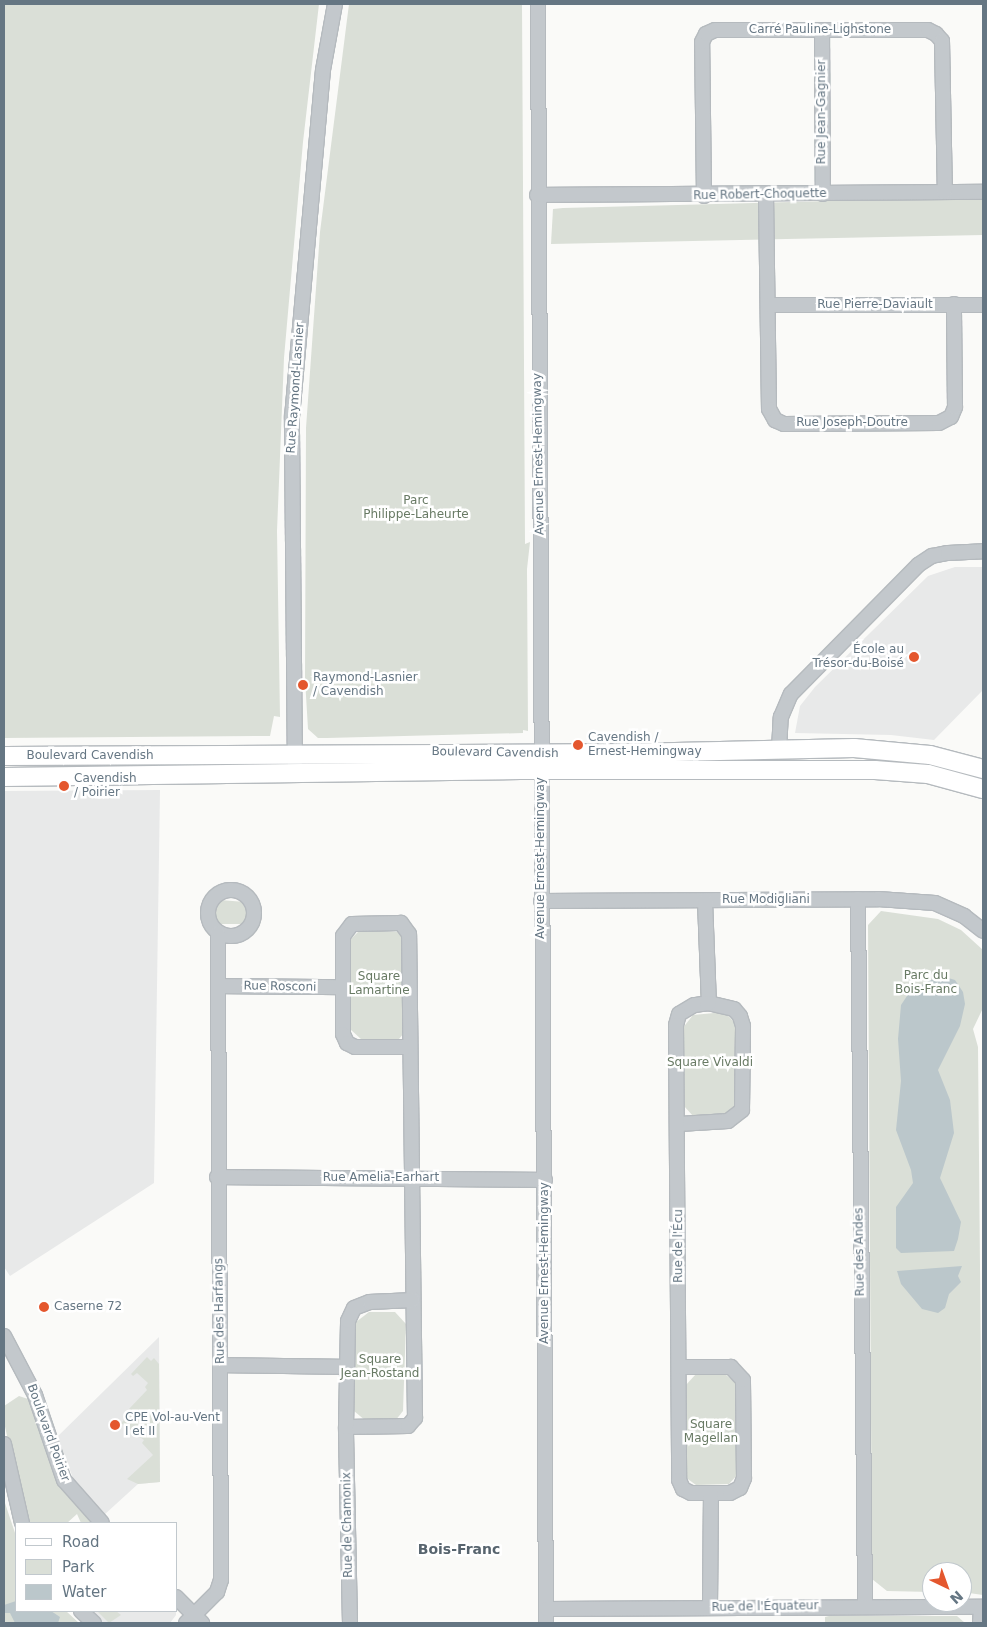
<!DOCTYPE html>
<meta charset="utf-8">
<style>
body{margin:0}
#map{position:relative;width:987px;height:1627px;overflow:hidden;background:#fafaf8;font-family:"DejaVu Sans",sans-serif}
div>[style]{position:absolute}
.built>*{inset:0;background:#e8e9e9}
.green>*{inset:0;background:#dadfd7}
.water>*{inset:0;background:#bbc7cb}
.roads{filter:drop-shadow(1px 0 #b5babe) drop-shadow(-1px 0 #b5babe) drop-shadow(0 1px #b5babe) drop-shadow(0 -1px #b5babe)}
.minor>*{height:14px;margin:-7px;padding:0 7px;transform-origin:7px;border-radius:7px;background:#c3c8cc}
.minor>.ring{margin:-7px;padding:0;box-sizing:content-box;background:none;border:14px solid #c3c8cc;border-radius:50%}
.major>*{height:18px;margin:-9px;padding:0 9px;transform-origin:9px;border-radius:9px;background:#fff}
.dots>*{width:14px;height:14px;translate:-50% -50%;box-sizing:border-box;border:2px solid #fff;border-radius:50%}
span{translate:-50% -50%;white-space:nowrap;text-align:center;line-height:1.15;-webkit-text-stroke:5px #fff;paint-order:stroke}
.street-label{font-size:12px;color:#657683}
.park-label{font-size:12px;color:#687a64}
.poi-label{font-size:12px;color:#657683}
.right{translate:-100% -50%;text-align:right}
.left{translate:0 -50%;text-align:left}
.neighbourhood-label{font-size:14px;color:#57646e;font-weight:700}
.frame{position:absolute;inset:0;border:5px solid #657683;pointer-events:none}
.legend{position:absolute;left:15px;top:1522px;width:162px;height:90px;box-sizing:border-box;background:#fff;border:1px solid #c1c8cd;margin:0;padding:6px 9px;list-style:none;font-size:15px;color:#657683}
.legend li{display:flex;align-items:center;gap:10px;height:25px}
.legend b{width:25px;border:1px solid #c1c8cd}
.north{position:absolute;left:922px;top:1562px;width:50px;height:50px;box-sizing:border-box;background:#fff;border:1px solid #c1c8cd;border-radius:50%;rotate:138deg;font-size:14px;font-weight:700;line-height:20px;text-align:center;color:#657683}
.north::after{content:'';display:block;margin:auto;width:18px;height:22px;background:#e4572e;clip-path:polygon(50% 0,100% 100%,50% 72%,0 100%)}
</style>
<div id="map">
<div class="built">
<i style="clip-path:polygon(955px 567px,983px 567px,983px 690px,934px 740px,891px 735px,795px 733px,800px 706px,815px 687px,928px 576px)"></i>
<i style="clip-path:polygon(160px 790px,154px 1183px,10px 1276px,4px 1267px,4px 791px)"></i>
<i style="clip-path:polygon(159px 1337px,160px 1482px,138px 1484px,104px 1515px,75px 1483px,57px 1437px)"></i>
<i style="clip-path:polygon(176px 1610px,176px 1615px,170px 1623px,100px 1623px,87px 1611px)"></i>
</div>
<div class="green">
<i style="clip-path:polygon(4px 4px,319px 4px,303px 142px,284px 358px,277px 531px,280px 717px,274px 716px,270px 736px,4px 738px)"></i>
<i style="clip-path:polygon(349px 4px,522px 4px,525px 544px,530px 542px,527px 569px,528px 731px,523px 730px,523px 733px,327px 738px,318px 738px,308px 729px,305px 679px,306px 428px,320px 232px)"></i>
<i style="clip-path:polygon(983px 197px,983px 235px,551px 244px,553px 209px,563px 208px)"></i>
<i style="clip-path:polygon(220px 900px,245px 902px,250px 914px,246px 924px,217px 924px,211px 915px,212px 907px)"></i>
<i style="clip-path:polygon(881px 911px,938px 919px,961px 930px,983px 950px,983px 1008px,973px 1029px,978px 1047px,983px 1595px,962px 1592px,962px 1572px,932px 1572px,932px 1592px,887px 1591px,872px 1579px,868px 925px)"></i>
<i style="clip-path:polygon(360px 930px,401px 932px,407px 938px,408px 1028px,399px 1039px,362px 1040px,350px 1029px,350px 940px)"></i>
<i style="clip-path:polygon(725px 1012px,738px 1027px,735px 1106px,724px 1115px,693px 1116px,684px 1106px,682px 1029px,693px 1015px)"></i>
<i style="clip-path:polygon(369px 1312px,395px 1312px,406px 1324px,403px 1411px,395px 1421px,366px 1421px,354px 1411px,356px 1322px)"></i>
<i style="clip-path:polygon(147px 1357px,151px 1361px,154px 1358px,159px 1364px,160px 1482px,138px 1484px,127px 1479px,153px 1455px,142px 1443px,144px 1440px,121px 1423px,132px 1412px,129px 1409px,147px 1390px,145px 1387px,148px 1383px,137px 1373px,133px 1376px,131px 1374px)"></i>
<i style="clip-path:polygon(696px 1374px,725px 1374px,737px 1384px,738px 1474px,729px 1484px,696px 1485px,685px 1477px,685px 1386px)"></i>
<i style="clip-path:polygon(19px 1396px,31px 1400px,62px 1487px,94px 1523px,81px 1523px,77px 1514px,67px 1523px,26px 1523px,4px 1422px,4px 1406px)"></i>
<i style="clip-path:polygon(4px 1500px,16px 1536px,16px 1611px,66px 1611px,79px 1623px,4px 1623px)"></i>
<i style="clip-path:polygon(97px 1611px,116px 1611px,121px 1615px,109px 1623px)"></i>
<i style="clip-path:polygon(829px 1616px,957px 1616px,965px 1623px,825px 1623px,825px 1617px)"></i>
</div>
<div class="water">
<i style="clip-path:polygon(945px 977px,955px 980px,963px 992px,965px 1004px,960px 1026px,938px 1070px,950px 1100px,954px 1133px,940px 1178px,961px 1222px,958px 1239px,954px 1251px,901px 1253px,896px 1248px,896px 1207px,913px 1183px,911px 1170px,896px 1130px,901px 1081px,898px 1039px,901px 1005px,909px 993px,930px 980px)"></i>
<i style="clip-path:polygon(962px 1266px,958px 1276px,961px 1282px,949px 1294px,945px 1308px,938px 1313px,922px 1309px,901px 1284px,897px 1271px)"></i>
<i style="clip-path:polygon(16px 1601px,16px 1611px,51px 1611px,60px 1617px,58px 1623px,15px 1623px,10px 1613px,4px 1613px,4px 1605px)"></i>
</div>
<div class="roads">
<div class="minor">
<i style="left:538px;top:4px;width:1619px;rotate:89.72deg"></i>
<i style="left:822px;top:30px;width:164px;rotate:89.7deg"></i>
<i style="left:537px;top:195px;width:446px;rotate:-0.4deg"></i>
<i style="left:766px;top:195px;width:214px;rotate:89.2deg"></i>
<i style="left:769px;top:409px;width:13px;rotate:61deg"></i>
<i style="left:775px;top:420px;width:10px;rotate:24deg"></i>
<i style="left:784px;top:424px;width:155px;rotate:-0.4deg"></i>
<i style="left:939px;top:423px;width:13px;rotate:-27deg"></i>
<i style="left:951px;top:417px;width:11px;rotate:-68deg"></i>
<i style="left:955px;top:407px;width:103px;rotate:-90.6deg"></i>
<i style="left:704px;top:196px;width:154px;rotate:-90.7deg"></i>
<i style="left:702px;top:42px;width:9px;rotate:-63deg"></i>
<i style="left:706px;top:34px;width:10px;rotate:-24deg"></i>
<i style="left:715px;top:30px;width:213px"></i>
<i style="left:928px;top:30px;width:9px;rotate:27deg"></i>
<i style="left:936px;top:34px;width:9px;rotate:49deg"></i>
<i style="left:942px;top:41px;width:151px;rotate:88.9deg"></i>
<i style="left:768px;top:305px;width:215px"></i>
<i style="left:779px;top:750px;width:33px;rotate:-87deg"></i>
<i style="left:781px;top:717px;width:25px;rotate:-67deg"></i>
<i style="left:791px;top:694px;width:181px;rotate:-45.4deg"></i>
<i style="left:918px;top:565px;width:17px;rotate:-33deg"></i>
<i style="left:932px;top:556px;width:16px;rotate:-11deg"></i>
<i style="left:948px;top:553px;width:35px;rotate:-3deg"></i>
<i style="left:295px;top:774px;width:357px;rotate:-90.5deg"></i>
<i style="left:292px;top:417px;width:348px;rotate:-84.9deg"></i>
<i style="left:323px;top:70px;width:67px;rotate:-79.7deg"></i>
<i class="ring" style="left:208px;top:890px;width:32px;height:32px"></i>
<i style="left:858px;top:899px;width:706px;rotate:89.43deg"></i>
<i style="left:541px;top:901px;width:337px;rotate:-0.3deg"></i>
<i style="left:878px;top:899px;width:57px;rotate:4deg"></i>
<i style="left:935px;top:903px;width:32px;rotate:24deg"></i>
<i style="left:964px;top:916px;width:24px;rotate:38deg"></i>
<i style="left:705px;top:901px;width:102px;rotate:87.8deg"></i>
<i style="left:218px;top:986px;width:124px;rotate:0.5deg"></i>
<i style="left:679px;top:1124px;width:49px;rotate:-3.5deg"></i>
<i style="left:728px;top:1121px;width:18px;rotate:-38deg"></i>
<i style="left:742px;top:1110px;width:84px;rotate:-89.3deg"></i>
<i style="left:743px;top:1026px;width:10px;rotate:-107deg"></i>
<i style="left:740px;top:1016px;width:9px;rotate:-131deg"></i>
<i style="left:734px;top:1009px;width:26px;rotate:-167deg"></i>
<i style="left:709px;top:1003px;width:15px;rotate:172deg"></i>
<i style="left:694px;top:1005px;width:17px;rotate:149deg"></i>
<i style="left:679px;top:1014px;width:11px;rotate:105deg"></i>
<i style="left:676px;top:1025px;width:455px;rotate:89.6deg"></i>
<i style="left:679px;top:1480px;width:10px;rotate:66deg"></i>
<i style="left:683px;top:1489px;width:9px;rotate:27deg"></i>
<i style="left:691px;top:1493px;width:39px"></i>
<i style="left:730px;top:1493px;width:11px;rotate:-27deg"></i>
<i style="left:740px;top:1488px;width:11px;rotate:-68deg"></i>
<i style="left:744px;top:1478px;width:98px;rotate:-90.6deg"></i>
<i style="left:743px;top:1380px;width:18px;rotate:-133deg"></i>
<i style="left:731px;top:1367px;width:51px;rotate:180deg"></i>
<i style="left:217px;top:1177px;width:328px;rotate:0.5deg"></i>
<i style="left:4px;top:1336px;width:67px;rotate:62.3deg"></i>
<i style="left:35px;top:1395px;width:90px;rotate:71.2deg"></i>
<i style="left:64px;top:1480px;width:57px;rotate:48.5deg"></i>
<i style="left:221px;top:1365px;width:125px;rotate:0.9deg"></i>
<i style="left:346px;top:1427px;width:62px;rotate:-0.9deg"></i>
<i style="left:408px;top:1426px;width:11px;rotate:-49deg"></i>
<i style="left:415px;top:1418px;width:484px;rotate:-90.7deg"></i>
<i style="left:409px;top:934px;width:14px;rotate:-126deg"></i>
<i style="left:401px;top:923px;width:49px;rotate:178.8deg"></i>
<i style="left:352px;top:924px;width:15px;rotate:127deg"></i>
<i style="left:343px;top:936px;width:98px;rotate:90deg"></i>
<i style="left:343px;top:1034px;width:10px;rotate:66deg"></i>
<i style="left:347px;top:1043px;width:9px;rotate:27deg"></i>
<i style="left:355px;top:1047px;width:53px"></i>
<i style="left:4px;top:1444px;width:81px;rotate:77.2deg"></i>
<i style="left:176px;top:1597px;width:37px;rotate:45deg"></i>
<i style="left:710px;top:1607px;width:113px;rotate:-89.5deg"></i>
<i style="left:547px;top:1609px;width:436px;rotate:-0.3deg"></i>
<i style="left:81px;top:1611px;width:18px;rotate:43deg"></i>
<i style="left:186px;top:1623px;width:44px;rotate:-45deg"></i>
<i style="left:217px;top:1592px;width:13px;rotate:-72deg"></i>
<i style="left:221px;top:1580px;width:647px;rotate:-90.27deg"></i>
<i style="left:350px;top:1623px;width:196px;rotate:-91.2deg"></i>
<i style="left:346px;top:1427px;width:106px;rotate:-88.9deg"></i>
<i style="left:348px;top:1321px;width:14px;rotate:-65deg"></i>
<i style="left:354px;top:1308px;width:17px;rotate:-21deg"></i>
<i style="left:370px;top:1302px;width:43px;rotate:-2.7deg"></i>
<i style="left:980px;top:1623px;width:16px;rotate:-86deg"></i>
</div>
<div class="major">
<i style="left:4px;top:756px;width:626px;rotate:-0.27deg"></i>
<i style="left:630px;top:753px;width:224px;rotate:-1.3deg"></i>
<i style="left:854px;top:748px;width:76px;rotate:5.3deg"></i>
<i style="left:930px;top:755px;width:55px;rotate:14.8deg"></i>
<i style="left:4px;top:777px;width:517px;rotate:-0.78deg"></i>
<i style="left:521px;top:770px;width:354px"></i>
<i style="left:875px;top:770px;width:53px;rotate:4.3deg"></i>
<i style="left:928px;top:774px;width:57px;rotate:15.3deg"></i>
</div>
</div>
<div class="dots">
<i style="left:914px;top:657px;background:#e4572e"></i>
<i style="left:303px;top:685px;background:#e4572e"></i>
<i style="left:578px;top:745px;background:#e4572e"></i>
<i style="left:64px;top:786px;background:#e4572e"></i>
<i style="left:44px;top:1307px;background:#e4572e"></i>
<i style="left:115px;top:1425px;background:#e4572e"></i>
</div>
<div class="street-label">
<span style="left:820px;top:30px">Carré Pauline-Lighstone</span>
<span style="left:822px;top:112px;rotate:-90deg">Rue Jean-Gagnier</span>
<span style="left:760px;top:195px;rotate:-1deg">Rue Robert-Choquette</span>
<span style="left:875px;top:305px">Rue Pierre-Daviault</span>
<span style="left:296px;top:388px;rotate:-86deg">Rue Raymond-Lasnier</span>
<span style="left:852px;top:423px">Rue Joseph-Doutre</span>
<span style="left:539px;top:454px;rotate:-91deg">Avenue Ernest-Hemingway</span>
<span style="left:495px;top:753px;rotate:1deg">Boulevard Cavendish</span>
<span style="left:90px;top:756px">Boulevard Cavendish</span>
<span style="left:541px;top:858px;rotate:-90deg">Avenue Ernest-Hemingway</span>
<span style="left:766px;top:900px">Rue Modigliani</span>
<span style="left:280px;top:987px;rotate:1deg">Rue Rosconi</span>
<span style="left:381px;top:1178px">Rue Amelia-Earhart</span>
<span style="left:679px;top:1246px;rotate:-90deg">Rue de l'Écu</span>
<span style="left:860px;top:1252px;rotate:-91deg">Rue des Andes</span>
<span style="left:545px;top:1263px;rotate:-90deg">Avenue Ernest-Hemingway</span>
<span style="left:220px;top:1311px;rotate:-91deg">Rue des Harfangs</span>
<span style="left:48px;top:1433px;rotate:70deg">Boulevard Poirier</span>
<span style="left:348px;top:1525px;rotate:-91deg">Rue de Chamonix</span>
<span style="left:765px;top:1607px;rotate:-1deg">Rue de l'Équateur</span>
</div>
<div class="park-label">
<span style="left:416px;top:508px">Parc<br>Philippe-Laheurte</span>
<span style="left:926px;top:983px">Parc du<br>Bois-Franc</span>
<span style="left:379px;top:984px">Square<br>Lamartine</span>
<span style="left:710px;top:1063px">Square Vivaldi</span>
<span style="left:380px;top:1367px">Square<br>Jean-Rostand</span>
<span style="left:711px;top:1432px">Square<br>Magellan</span>
</div>
<div class="poi-label">
<span class="right" style="left:904px;top:657px">École au<br>Trésor-du-Boisé</span>
<span class="left" style="left:313px;top:685px">Raymond-Lasnier<br>/ Cavendish</span>
<span class="left" style="left:588px;top:745px">Cavendish /<br>Ernest-Hemingway</span>
<span class="left" style="left:74px;top:786px">Cavendish<br>/ Poirier</span>
<span class="left" style="left:54px;top:1307px">Caserne 72</span>
<span class="left" style="left:125px;top:1425px">CPE Vol-au-Vent<br>I et II</span>
</div>
<div class="neighbourhood-label">
<span style="left:459px;top:1549px">Bois-Franc</span>
</div>
<div class="frame"></div>
<ul class="legend">
<li><b style="height:6px;background:#fff"></b>Road</li>
<li><b style="height:14px;background:#dadfd7"></b>Park</li>
<li><b style="height:14px;background:#bbc7cb"></b>Water</li>
</ul>
<div class="north">N</div>
</div>
